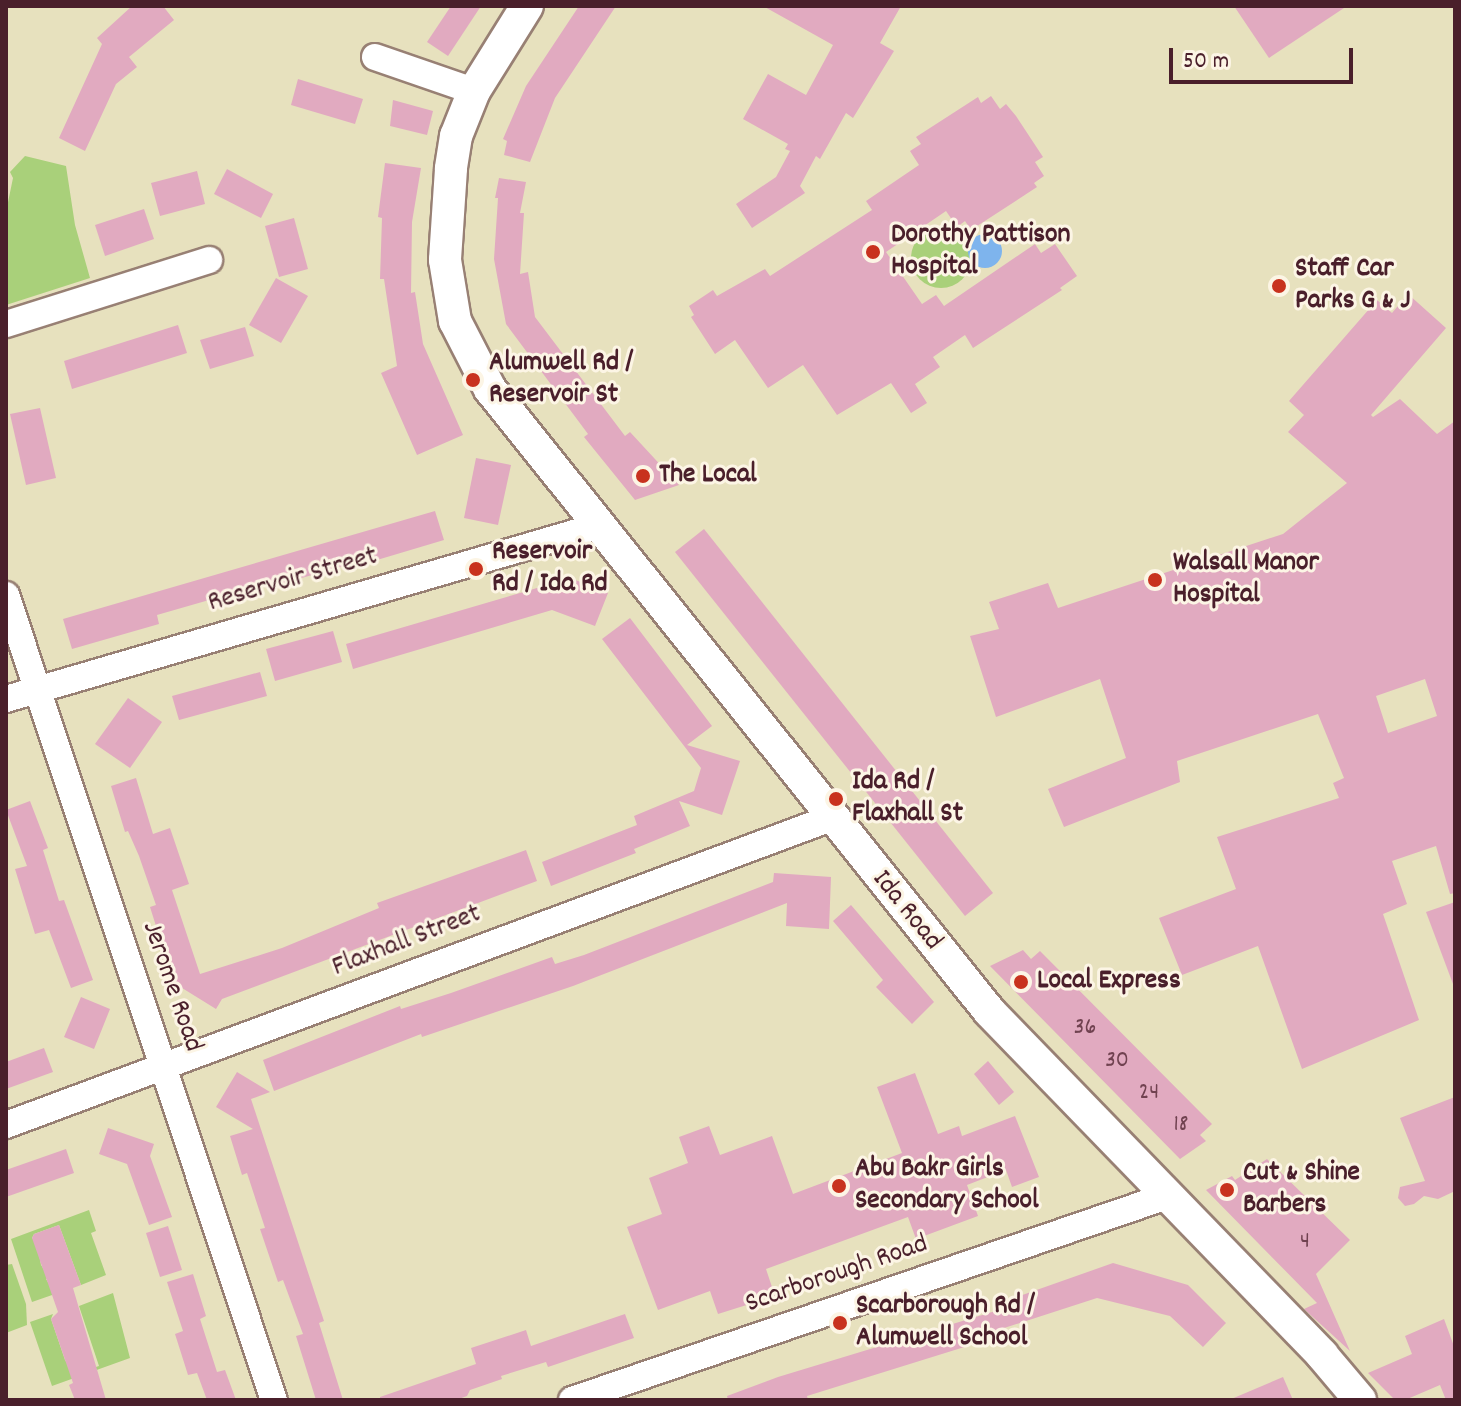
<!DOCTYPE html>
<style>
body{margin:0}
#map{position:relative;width:1461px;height:1406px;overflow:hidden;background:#e7e1be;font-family:Dekko,sans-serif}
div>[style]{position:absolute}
.green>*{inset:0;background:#a9d07a}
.round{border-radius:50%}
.water>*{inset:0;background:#7eb4ed}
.building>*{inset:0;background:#e1aac0}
.roads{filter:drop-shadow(2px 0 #988074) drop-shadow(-2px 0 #988074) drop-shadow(0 2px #988074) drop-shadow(0 -2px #988074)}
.minor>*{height:26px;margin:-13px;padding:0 13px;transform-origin:13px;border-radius:13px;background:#fff}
.tertiary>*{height:32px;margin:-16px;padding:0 16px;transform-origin:16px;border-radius:16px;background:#fff}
.dots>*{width:22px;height:22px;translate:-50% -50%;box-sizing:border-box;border:4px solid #fcf5e5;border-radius:50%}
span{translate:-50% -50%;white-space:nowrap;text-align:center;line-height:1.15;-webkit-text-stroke:6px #fcf5e5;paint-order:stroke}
.number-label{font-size:24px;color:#704250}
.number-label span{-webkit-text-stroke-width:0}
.poi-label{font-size:28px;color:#4a1f2b;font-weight:700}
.left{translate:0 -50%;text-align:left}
.street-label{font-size:28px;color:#4a1f2b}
.frame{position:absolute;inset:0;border:8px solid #4a1f2b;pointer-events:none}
.scale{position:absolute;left:1169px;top:48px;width:184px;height:36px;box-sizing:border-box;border:4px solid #4a1f2b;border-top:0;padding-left:10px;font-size:24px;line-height:28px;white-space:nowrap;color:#4a1f2b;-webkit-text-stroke:6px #fcf5e5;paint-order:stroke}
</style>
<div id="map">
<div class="green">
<i style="clip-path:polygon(25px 156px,66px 166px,75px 225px,90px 278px,6px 305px,6px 212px,13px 178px,10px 172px)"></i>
<i class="round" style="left:911px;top:228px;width:60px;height:60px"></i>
<i style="clip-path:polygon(89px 1210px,96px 1231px,91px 1233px,106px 1275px,81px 1285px,59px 1225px,34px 1234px,32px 1238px,37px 1243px,41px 1265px,49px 1277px,46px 1279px,55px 1294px,32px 1302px,11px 1239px)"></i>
<i style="clip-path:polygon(12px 1264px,26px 1304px,27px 1325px,6px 1333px,6px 1265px)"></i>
<i style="clip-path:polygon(113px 1293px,130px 1358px,52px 1386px,30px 1322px,53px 1314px,51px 1319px,65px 1360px,74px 1374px,99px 1366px,79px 1306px)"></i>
</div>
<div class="water">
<i class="round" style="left:968px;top:234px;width:34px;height:34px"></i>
</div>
<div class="building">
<i style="clip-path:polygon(132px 6px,163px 6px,174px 20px,129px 57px,137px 67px,116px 84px,85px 151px,59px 138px,102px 44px,97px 38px)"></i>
<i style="clip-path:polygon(451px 6px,481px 6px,448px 56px,427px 42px)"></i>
<i style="clip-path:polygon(579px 6px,616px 6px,555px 98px,530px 162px,504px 155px,507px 141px,503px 139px,526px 86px)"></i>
<i style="clip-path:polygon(763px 6px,901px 6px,880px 43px,894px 51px,853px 118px,846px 113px,820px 159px,816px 156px,800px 186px,805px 193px,752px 228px,736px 204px,776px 177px,790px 151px,785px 149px,788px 144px,743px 119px,768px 74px,806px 95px,833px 45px)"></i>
<i style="clip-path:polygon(1234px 6px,1347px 6px,1269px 58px)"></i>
<i style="clip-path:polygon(298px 79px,363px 99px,355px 124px,291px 105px)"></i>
<i style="clip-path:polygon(991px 96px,1000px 109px,1006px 104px,1016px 116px,1043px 157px,1035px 162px,1044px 176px,1034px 183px,1037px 187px,971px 230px,965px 221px,957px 227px,946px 211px,886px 252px,922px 304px,936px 295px,944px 306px,1035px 244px,1041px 253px,1055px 244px,1077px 276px,1060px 288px,1062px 290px,973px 348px,965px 335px,933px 357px,940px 367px,915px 384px,927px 403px,911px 413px,891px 383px,837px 415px,803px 365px,768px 388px,735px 340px,715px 354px,691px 317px,694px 315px,689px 306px,713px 290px,717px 296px,765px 269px,770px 276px,872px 210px,866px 201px,919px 165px,910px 151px,921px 144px,916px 137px,978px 97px,981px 103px)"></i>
<i style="clip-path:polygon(393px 100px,433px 111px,427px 135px,390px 126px)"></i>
<i style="clip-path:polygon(385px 163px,421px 168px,412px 222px,411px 293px,415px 292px,423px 344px,463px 435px,417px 455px,381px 373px,397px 366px,384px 279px,380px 279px,382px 218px,378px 217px)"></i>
<i style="clip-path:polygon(227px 169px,273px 194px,261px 218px,214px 194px)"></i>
<i style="clip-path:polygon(197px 171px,205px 204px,160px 216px,151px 183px)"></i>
<i style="clip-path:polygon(499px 178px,526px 182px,520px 213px,524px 213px,520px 274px,528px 272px,535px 317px,625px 436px,630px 432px,679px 485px,635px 500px,584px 437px,588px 434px,506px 324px,494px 259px,498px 198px,495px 198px)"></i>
<i style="clip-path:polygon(144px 209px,154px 239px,105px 256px,95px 225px)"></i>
<i style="clip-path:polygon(294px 218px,308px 269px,279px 277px,265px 226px)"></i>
<i style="clip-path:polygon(276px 278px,308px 296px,281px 343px,249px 325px)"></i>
<i style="clip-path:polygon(evenodd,1408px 294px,1446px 328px,1371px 415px,1373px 417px,1400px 399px,1437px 434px,1455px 421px,1455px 893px,1450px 894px,1436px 846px,1392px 861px,1407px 904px,1383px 914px,1419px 1020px,1302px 1069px,1258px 946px,1182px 975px,1159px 918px,1236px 889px,1217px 837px,1339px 798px,1333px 783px,1344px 778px,1318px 714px,1177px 761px,1180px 782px,1064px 827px,1048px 789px,1126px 758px,1100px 679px,996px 717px,970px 636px,999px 629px,989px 602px,1048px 583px,1058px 608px,1283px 534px,1347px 483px,1288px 432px,1304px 415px,1289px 401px,1377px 300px,1392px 313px,1408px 294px,1425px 679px,1437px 716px,1388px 733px,1376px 696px,1425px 679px)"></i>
<i style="clip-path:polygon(178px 325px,187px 353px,72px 389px,64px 361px)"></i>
<i style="clip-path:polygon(245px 327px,254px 356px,210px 369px,200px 340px)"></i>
<i style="clip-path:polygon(40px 408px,56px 478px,26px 485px,10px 414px)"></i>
<i style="clip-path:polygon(476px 458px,511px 465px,498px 525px,464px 518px)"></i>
<i style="clip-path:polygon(435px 511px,444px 540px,377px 560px,376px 557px,266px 588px,265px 584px,157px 615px,159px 624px,72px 649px,63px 619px)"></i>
<i style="clip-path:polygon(704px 529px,993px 893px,965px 916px,675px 552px)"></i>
<i style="clip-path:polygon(558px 573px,608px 593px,595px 626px,552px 610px,353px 669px,346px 644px,554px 583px)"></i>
<i style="clip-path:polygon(630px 618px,712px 726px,687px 745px,740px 761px,722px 815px,679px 801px,690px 826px,634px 849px,636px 853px,551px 886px,542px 862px,637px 825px,634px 816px,694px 791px,701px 768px,602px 639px)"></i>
<i style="clip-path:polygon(333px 631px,342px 662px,275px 681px,266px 649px)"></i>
<i style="clip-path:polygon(260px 672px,267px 696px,179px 720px,172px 696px)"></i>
<i style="clip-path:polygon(128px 698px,162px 722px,130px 768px,95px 744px)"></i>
<i style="clip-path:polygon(136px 778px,153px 834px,170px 828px,189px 884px,172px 890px,200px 974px,282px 948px,379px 908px,377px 903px,526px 850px,537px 881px,222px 999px,216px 1009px,174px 983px,150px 907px,156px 905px,139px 856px,128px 831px,125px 832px,111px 786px)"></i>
<i style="clip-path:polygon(30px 801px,48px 848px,43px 850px,59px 901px,64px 900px,93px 980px,71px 988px,49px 930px,35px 934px,15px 869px,27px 866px,6px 810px)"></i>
<i style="clip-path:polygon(774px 873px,831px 877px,829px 929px,786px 926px,787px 903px,573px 986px,422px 1037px,421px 1034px,274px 1091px,263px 1060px,400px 1006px,401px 1009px,451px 993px,552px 957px,555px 964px,584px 955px,773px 882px)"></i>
<i style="clip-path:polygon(1455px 902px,1455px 984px,1453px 984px,1426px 912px)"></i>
<i style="clip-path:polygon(851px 905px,934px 1002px,912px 1024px,876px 987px,883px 980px,833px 921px)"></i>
<i style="clip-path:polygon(1023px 950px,1031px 959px,1040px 951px,1212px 1124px,1200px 1135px,1206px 1141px,1180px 1159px,990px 966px)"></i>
<i style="clip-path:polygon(81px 997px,110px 1009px,94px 1049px,64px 1037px)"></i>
<i style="clip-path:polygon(44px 1048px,53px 1072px,6px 1089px,6px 1062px)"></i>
<i style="clip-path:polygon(988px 1061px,1014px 1092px,999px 1105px,974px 1074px)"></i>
<i style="clip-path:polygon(237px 1072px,270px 1092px,251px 1099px,324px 1321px,319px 1323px,343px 1400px,316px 1400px,296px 1336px,303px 1334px,283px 1280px,278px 1282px,260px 1229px,265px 1228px,247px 1173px,242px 1175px,230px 1136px,253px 1129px,216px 1107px)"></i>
<i style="clip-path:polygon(915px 1073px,938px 1134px,959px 1126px,962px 1136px,1015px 1116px,1039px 1177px,1012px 1187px,1006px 1170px,967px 1185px,978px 1216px,916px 1239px,908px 1217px,766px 1269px,775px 1296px,718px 1314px,710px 1291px,658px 1310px,627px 1227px,662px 1214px,649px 1178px,688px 1163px,679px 1137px,709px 1126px,720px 1155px,772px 1136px,793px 1194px,902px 1153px,877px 1087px)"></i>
<i style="clip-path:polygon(1455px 1097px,1455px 1191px,1438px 1199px,1424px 1196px,1414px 1204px,1405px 1206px,1398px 1198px,1400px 1187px,1425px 1181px,1400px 1118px)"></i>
<i style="clip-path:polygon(108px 1128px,154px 1144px,150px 1156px,172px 1217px,149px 1225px,127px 1164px,99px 1154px)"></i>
<i style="clip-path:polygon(66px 1149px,74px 1173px,6px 1197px,6px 1170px)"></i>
<i style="clip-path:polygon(1267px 1159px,1350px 1240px,1316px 1274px,1350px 1351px,1304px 1309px,1317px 1303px,1206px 1190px,1232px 1176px,1235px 1180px)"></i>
<i style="clip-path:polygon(59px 1225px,81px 1285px,73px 1288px,106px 1400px,75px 1400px,69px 1385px,73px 1383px,51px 1319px,58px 1312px,32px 1238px,34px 1234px)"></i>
<i style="clip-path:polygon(168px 1226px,182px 1270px,160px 1277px,146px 1233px)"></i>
<i style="clip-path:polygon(1113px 1263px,1188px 1285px,1226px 1323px,1203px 1347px,1170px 1316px,1097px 1298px,1001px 1329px,1003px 1335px,807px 1396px,808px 1400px,728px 1400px,727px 1396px,778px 1377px,1002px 1309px,1000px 1303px)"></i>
<i style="clip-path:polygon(193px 1274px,206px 1316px,200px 1319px,217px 1372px,225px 1370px,236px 1400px,207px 1400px,197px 1373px,188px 1375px,175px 1334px,183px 1331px,167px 1282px)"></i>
<i style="clip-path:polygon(625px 1314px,634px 1338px,548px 1367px,546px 1362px,501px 1376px,502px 1379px,470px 1390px,467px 1396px,456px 1400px,380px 1400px,380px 1397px,476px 1364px,471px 1348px,526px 1330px,531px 1346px)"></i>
<i style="clip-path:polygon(1444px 1319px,1455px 1349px,1455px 1400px,1446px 1400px,1440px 1385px,1405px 1400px,1395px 1400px,1368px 1373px,1412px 1354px,1405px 1336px)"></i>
<i style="clip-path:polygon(1283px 1377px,1293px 1400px,1229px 1400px)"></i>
</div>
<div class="roads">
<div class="minor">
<i style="left:375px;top:57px;width:105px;rotate:19deg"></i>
<i style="left:6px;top:324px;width:213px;rotate:-17.5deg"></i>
<i style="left:6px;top:595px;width:848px;rotate:71.59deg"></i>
<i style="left:6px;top:699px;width:617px;rotate:-16.29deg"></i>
<i style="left:6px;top:1125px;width:880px;rotate:-20.41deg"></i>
<i style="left:572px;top:1400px;width:629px;rotate:-18.92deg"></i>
</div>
<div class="tertiary">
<i style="left:527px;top:6px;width:100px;rotate:121.9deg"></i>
<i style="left:474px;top:91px;width:48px;rotate:111.8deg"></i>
<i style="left:456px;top:136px;width:33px;rotate:99deg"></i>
<i style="left:451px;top:169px;width:91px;rotate:93.8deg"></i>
<i style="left:445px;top:260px;width:62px;rotate:80.7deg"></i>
<i style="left:455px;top:321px;width:76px;rotate:62.8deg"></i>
<i style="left:490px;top:389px;width:797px;rotate:51.26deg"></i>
<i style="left:989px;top:1011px;width:479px;rotate:45.9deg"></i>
<i style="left:1322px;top:1355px;width:59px;rotate:49.8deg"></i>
</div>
</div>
<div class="dots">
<i style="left:873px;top:252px;background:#c8321e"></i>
<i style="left:1279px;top:286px;background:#c8321e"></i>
<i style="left:473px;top:380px;background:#c8321e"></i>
<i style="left:643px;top:476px;background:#c8321e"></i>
<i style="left:476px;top:569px;background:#c8321e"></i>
<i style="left:1155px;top:580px;background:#c8321e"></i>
<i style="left:836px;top:799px;background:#c8321e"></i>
<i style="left:1021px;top:982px;background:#c8321e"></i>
<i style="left:839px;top:1186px;background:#c8321e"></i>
<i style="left:1227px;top:1190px;background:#c8321e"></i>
<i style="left:840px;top:1323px;background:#c8321e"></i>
</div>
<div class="number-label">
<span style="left:1085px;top:1029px">36</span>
<span style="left:1117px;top:1062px">30</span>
<span style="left:1149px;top:1094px">24</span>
<span style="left:1181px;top:1126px">18</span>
<span style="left:1305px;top:1243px">4</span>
</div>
<div class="poi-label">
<span class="left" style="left:891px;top:252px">Dorothy Pattison<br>Hospital</span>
<span class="left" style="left:1295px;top:286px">Staff Car<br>Parks G &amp; J</span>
<span class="left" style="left:489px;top:380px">Alumwell Rd /<br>Reservoir St</span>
<span class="left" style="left:659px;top:476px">The Local</span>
<span class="left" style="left:492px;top:569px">Reservoir<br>Rd / Ida Rd</span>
<span class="left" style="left:1173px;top:580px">Walsall Manor<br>Hospital</span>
<span class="left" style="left:852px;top:799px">Ida Rd /<br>Flaxhall St</span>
<span class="left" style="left:1037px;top:982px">Local Express</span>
<span class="left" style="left:855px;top:1186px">Abu Bakr Girls<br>Secondary School</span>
<span class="left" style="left:1243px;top:1190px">Cut &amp; Shine<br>Barbers</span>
<span class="left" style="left:856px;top:1323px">Scarborough Rd /<br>Alumwell School</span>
</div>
<div class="street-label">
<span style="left:293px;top:581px;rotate:-16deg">Reservoir Street</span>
<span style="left:906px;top:911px;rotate:51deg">Ida Road</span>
<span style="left:407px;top:942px;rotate:-21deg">Flaxhall Street</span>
<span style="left:171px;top:987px;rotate:71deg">Jerome Road</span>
<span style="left:837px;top:1275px;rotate:-19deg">Scarborough Road</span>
</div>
<div class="frame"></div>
<div class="scale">50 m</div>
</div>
